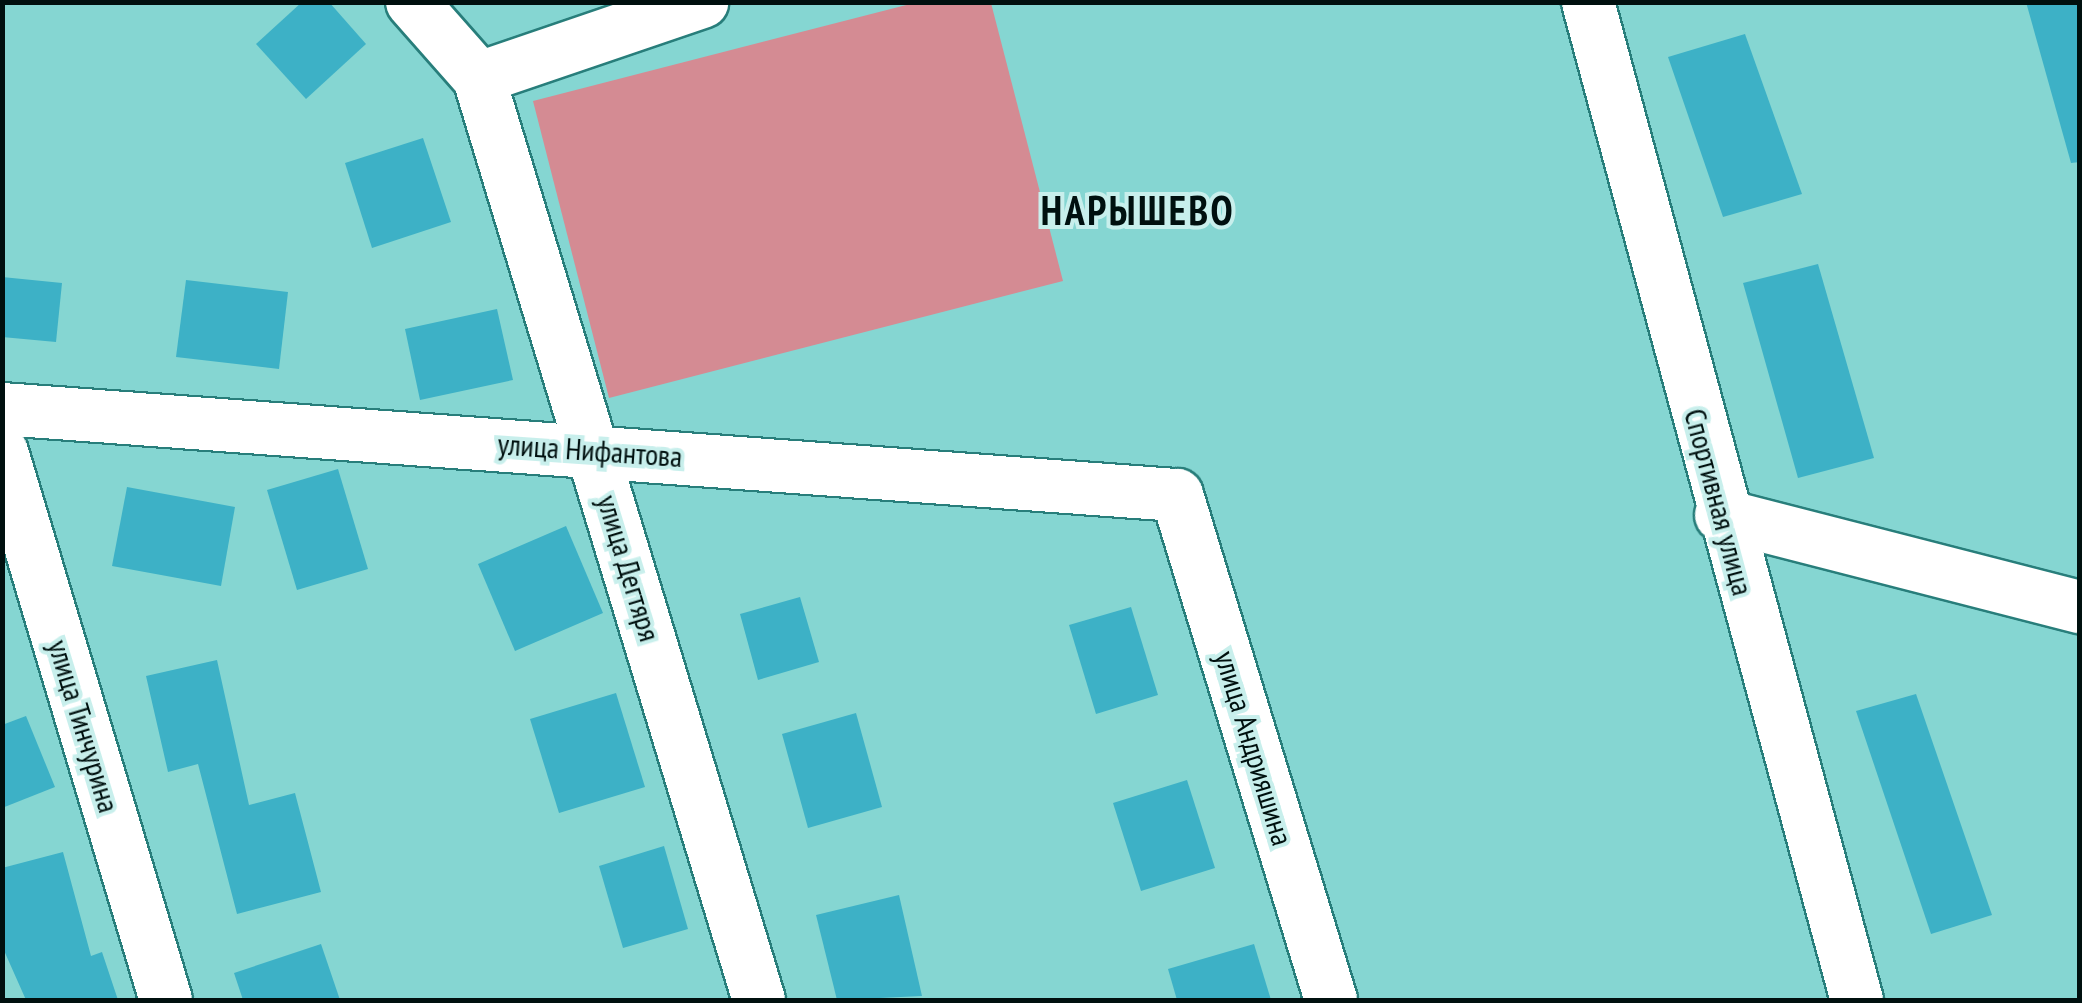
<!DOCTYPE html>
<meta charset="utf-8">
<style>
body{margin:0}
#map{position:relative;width:2082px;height:1003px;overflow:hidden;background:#85d6d2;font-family:"PT Sans Narrow",sans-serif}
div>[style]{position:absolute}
.green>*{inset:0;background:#d48b93}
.building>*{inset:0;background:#3db1c6}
.roads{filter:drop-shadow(2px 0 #287e7b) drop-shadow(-2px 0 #287e7b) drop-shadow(0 2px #287e7b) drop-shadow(0 -2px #287e7b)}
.minor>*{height:52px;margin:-26px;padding:0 26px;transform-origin:26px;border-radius:26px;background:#fff}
span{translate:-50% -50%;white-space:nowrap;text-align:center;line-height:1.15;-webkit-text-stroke:8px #c8efec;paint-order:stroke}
.street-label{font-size:30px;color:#00100f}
.district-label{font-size:40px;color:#00100f;font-weight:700;letter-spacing:2.5px}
.frame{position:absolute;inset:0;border:5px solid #00100f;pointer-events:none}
</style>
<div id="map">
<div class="green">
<i style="clip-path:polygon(918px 2px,991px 3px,1063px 281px,609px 398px,533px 101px)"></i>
</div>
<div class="building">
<i style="clip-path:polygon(302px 2px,329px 2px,366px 44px,306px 99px,256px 44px)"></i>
<i style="clip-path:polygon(2026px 2px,2080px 2px,2080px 162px,2071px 163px)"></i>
<i style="clip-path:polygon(1745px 34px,1802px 194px,1723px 217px,1668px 57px)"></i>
<i style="clip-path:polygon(423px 138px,451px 222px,372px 248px,345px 163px)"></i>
<i style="clip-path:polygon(1818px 264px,1874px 458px,1798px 478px,1743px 283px)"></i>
<i style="clip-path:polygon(2px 277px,62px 283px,56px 342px,2px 337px)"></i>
<i style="clip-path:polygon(186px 280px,288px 292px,279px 369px,176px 357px)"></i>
<i style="clip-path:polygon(497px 309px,513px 380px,420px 400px,405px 329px)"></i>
<i style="clip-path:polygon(338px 469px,368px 569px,297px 590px,267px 490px)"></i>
<i style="clip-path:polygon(127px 487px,235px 507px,221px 586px,112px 566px)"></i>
<i style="clip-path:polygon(566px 526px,603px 613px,515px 651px,478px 564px)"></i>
<i style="clip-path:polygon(800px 597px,819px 662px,758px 680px,740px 614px)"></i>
<i style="clip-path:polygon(1131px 607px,1158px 695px,1096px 714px,1069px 625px)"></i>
<i style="clip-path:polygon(217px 660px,249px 805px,295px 793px,321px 892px,237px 914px,198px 764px,168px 772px,146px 676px)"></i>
<i style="clip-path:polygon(616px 693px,645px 787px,559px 813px,530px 719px)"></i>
<i style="clip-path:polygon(1916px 694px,1992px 915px,1931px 934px,1856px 711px)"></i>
<i style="clip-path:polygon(856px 713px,882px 807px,808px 828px,782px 734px)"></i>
<i style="clip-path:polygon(26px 716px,55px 787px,2px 808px,2px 725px)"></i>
<i style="clip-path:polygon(1187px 780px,1215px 868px,1141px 891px,1113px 803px)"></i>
<i style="clip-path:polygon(664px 846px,688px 929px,623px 948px,599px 866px)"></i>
<i style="clip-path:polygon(63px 852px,91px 956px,102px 952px,118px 1000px,26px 1000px,2px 946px,2px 868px)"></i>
<i style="clip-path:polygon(899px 895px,922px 996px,837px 1000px,816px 915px)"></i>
<i style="clip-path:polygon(321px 944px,340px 1000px,243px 1000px,234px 973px)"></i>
<i style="clip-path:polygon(1254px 944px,1271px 1000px,1177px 1000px,1168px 969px)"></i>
</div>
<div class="roads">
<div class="minor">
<i style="left:412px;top:2px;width:101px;rotate:48.6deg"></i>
<i style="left:479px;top:78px;width:236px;rotate:-18.8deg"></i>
<i style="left:1588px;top:2px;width:1034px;rotate:74.92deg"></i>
<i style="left:479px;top:78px;width:964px;rotate:73.11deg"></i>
<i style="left:2px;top:409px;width:1178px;rotate:4.19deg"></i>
<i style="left:1177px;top:495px;width:528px;rotate:73.04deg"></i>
<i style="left:2px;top:452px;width:572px;rotate:73.34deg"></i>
<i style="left:1721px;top:515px;width:371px;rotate:14.4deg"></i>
</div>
</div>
<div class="street-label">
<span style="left:590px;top:450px;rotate:4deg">улица Нифантова</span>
<span style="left:1719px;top:502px;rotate:75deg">Спортивная улица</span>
<span style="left:629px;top:568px;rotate:73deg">улица Дегтяря</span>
<span style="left:84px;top:726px;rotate:73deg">улица Тинчурина</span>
<span style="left:1254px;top:748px;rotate:73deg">улица Андрияшина</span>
</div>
<div class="district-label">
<span style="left:1138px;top:210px">НАРЫШЕВО</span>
</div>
<div class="frame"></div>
</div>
